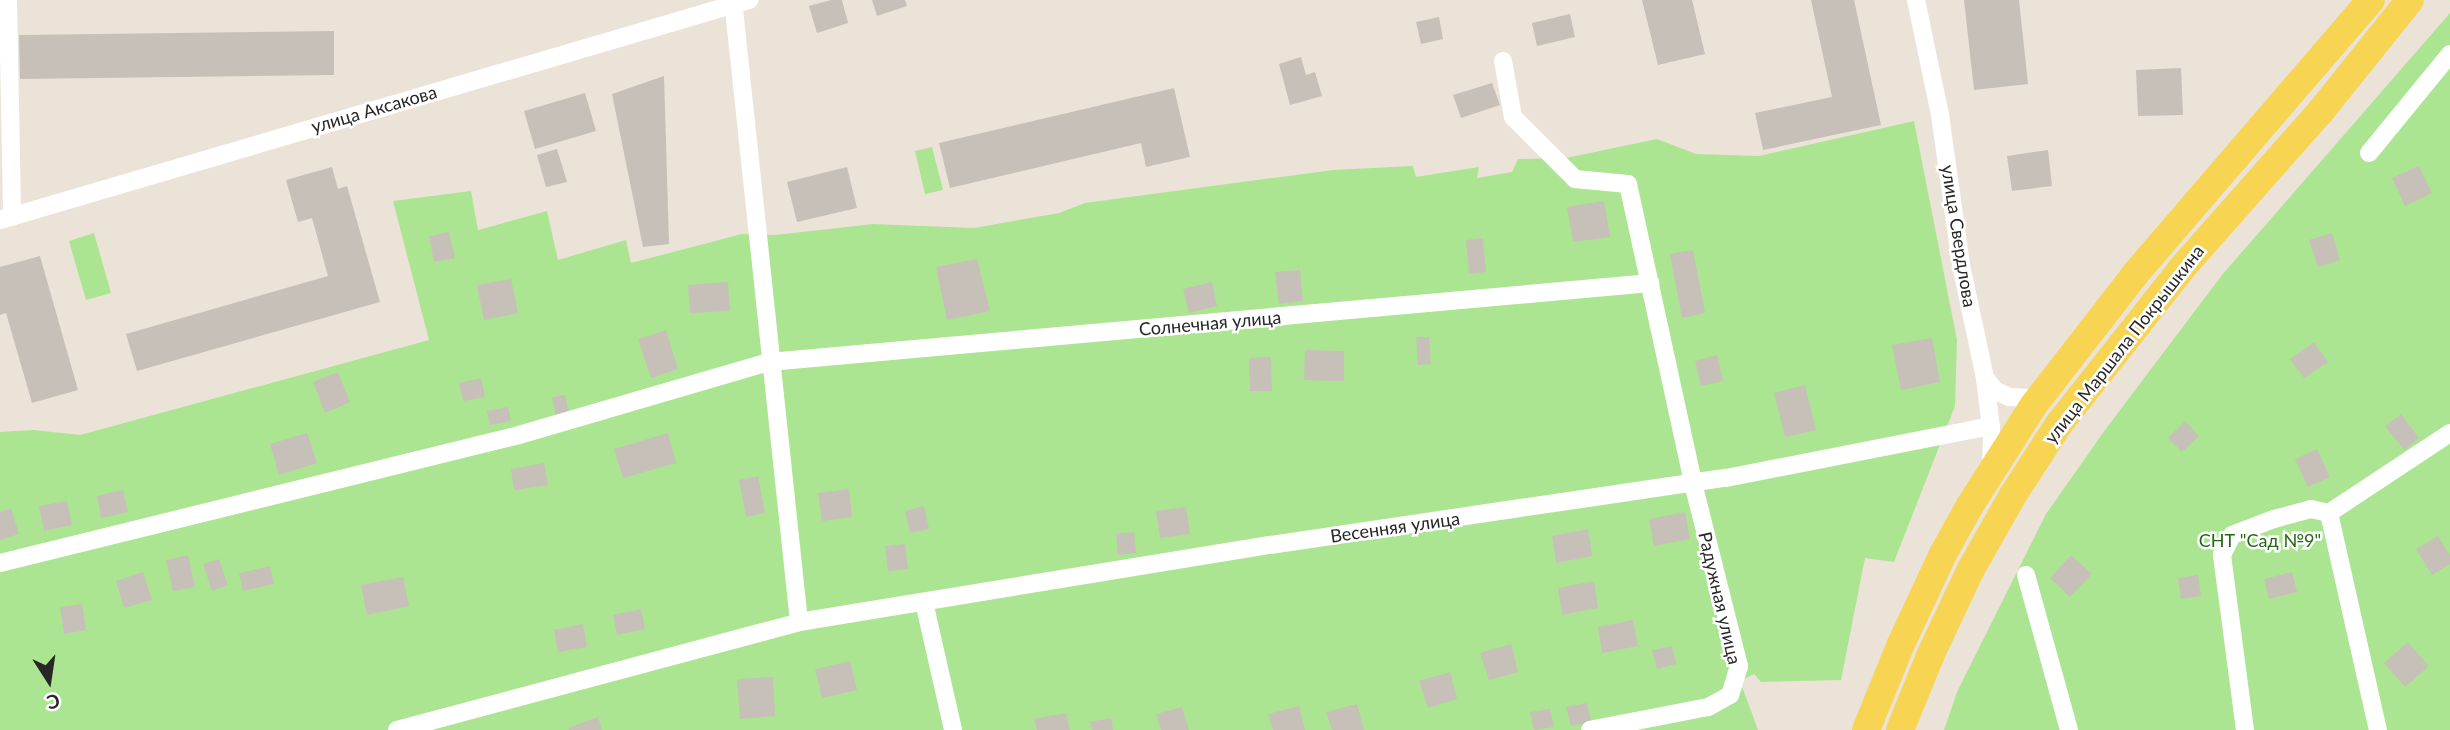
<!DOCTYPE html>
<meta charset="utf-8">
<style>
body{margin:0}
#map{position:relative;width:2450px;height:730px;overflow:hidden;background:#ebe3d8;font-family:Lato,sans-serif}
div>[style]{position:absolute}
.green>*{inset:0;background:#ace591}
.building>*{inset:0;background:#c6c0b8}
.minor>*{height:18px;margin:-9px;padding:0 9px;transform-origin:9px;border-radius:9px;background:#fff}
.primary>*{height:28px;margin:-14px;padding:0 14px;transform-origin:14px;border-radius:14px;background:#f7d451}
span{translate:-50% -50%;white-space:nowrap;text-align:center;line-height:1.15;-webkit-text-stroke:5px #fff;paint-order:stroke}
.street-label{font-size:18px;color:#272727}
.park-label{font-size:18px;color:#246715}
.north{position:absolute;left:14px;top:646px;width:70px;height:70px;-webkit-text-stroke:5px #fff;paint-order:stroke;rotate:168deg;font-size:19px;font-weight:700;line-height:28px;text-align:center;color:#272727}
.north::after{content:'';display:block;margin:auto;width:24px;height:32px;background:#272727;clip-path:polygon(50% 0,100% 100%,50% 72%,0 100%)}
</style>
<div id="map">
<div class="green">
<i style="clip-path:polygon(2450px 13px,2450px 730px,1944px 730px,1957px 692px,2046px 514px,2105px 430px,2222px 275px)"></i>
<i style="clip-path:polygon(1914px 121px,1957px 340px,1955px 406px,1894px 562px,1865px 558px,1841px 680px,1761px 682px,1754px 674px,1740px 681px,1758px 730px,0 730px,0 432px,34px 430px,80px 435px,429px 340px,393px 201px,471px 191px,478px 230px,547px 211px,558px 260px,626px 240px,631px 263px,742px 234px,775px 235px,873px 224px,974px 228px,1059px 213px,1085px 203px,1333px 170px,1413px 166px,1416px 177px,1479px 167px,1477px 178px,1512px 172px,1518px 159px,1566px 158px,1657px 139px,1696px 154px,1759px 156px)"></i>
<i style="clip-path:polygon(932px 147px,943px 190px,925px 194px,915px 151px)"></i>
<i style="clip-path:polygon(94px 233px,111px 293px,86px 300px,69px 241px)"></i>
</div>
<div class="building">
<i style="clip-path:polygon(831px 0,842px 0,848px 23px,817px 33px,809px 6px)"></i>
<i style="clip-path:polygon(872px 0,905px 0,907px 6px,877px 16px)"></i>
<i style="clip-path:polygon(1642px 0,1692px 0,1705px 54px,1658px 65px)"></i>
<i style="clip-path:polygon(1811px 0,1854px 0,1881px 125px,1763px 150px,1755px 113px,1832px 97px)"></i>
<i style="clip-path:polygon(1964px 0,2019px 0,2028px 84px,1974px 90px)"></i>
<i style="clip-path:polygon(1570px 14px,1575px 37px,1537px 46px,1532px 23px)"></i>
<i style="clip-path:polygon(1439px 17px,1443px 39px,1421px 44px,1416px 22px)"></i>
<i style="clip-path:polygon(334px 31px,334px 75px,20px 79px,19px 35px)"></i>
<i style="clip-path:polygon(1301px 57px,1306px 75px,1315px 72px,1322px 96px,1290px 105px,1279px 64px)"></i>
<i style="clip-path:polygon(2181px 68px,2183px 115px,2138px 116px,2136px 70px)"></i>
<i style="clip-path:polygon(664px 76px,669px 244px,643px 247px,612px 94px)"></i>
<i style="clip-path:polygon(1492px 83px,1500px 105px,1461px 118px,1453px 95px)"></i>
<i style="clip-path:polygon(1174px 88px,1190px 157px,1146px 167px,1141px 143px,950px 188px,939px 143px)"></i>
<i style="clip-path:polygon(585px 93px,596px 131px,535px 149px,524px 111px)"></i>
<i style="clip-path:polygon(557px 149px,567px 182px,546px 187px,537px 155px)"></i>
<i style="clip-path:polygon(2048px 150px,2052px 186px,2012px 191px,2007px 156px)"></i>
<i style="clip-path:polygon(2419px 166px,2432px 193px,2405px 206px,2392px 178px)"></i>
<i style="clip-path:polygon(332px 167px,338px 189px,347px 186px,380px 302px,137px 371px,126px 334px,328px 276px,312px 218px,298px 222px,286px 180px)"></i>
<i style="clip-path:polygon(847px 167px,857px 208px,797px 222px,787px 182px)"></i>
<i style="clip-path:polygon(1604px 201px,1610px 237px,1573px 242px,1567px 207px)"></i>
<i style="clip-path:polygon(449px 232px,455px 258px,434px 262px,429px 236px)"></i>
<i style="clip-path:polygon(2332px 233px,2340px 260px,2318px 267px,2309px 240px)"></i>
<i style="clip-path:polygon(1483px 238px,1486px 272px,1469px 274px,1466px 240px)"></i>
<i style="clip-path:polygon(1693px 250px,1705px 313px,1682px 318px,1670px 254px)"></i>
<i style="clip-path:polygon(40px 256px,78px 390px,32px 403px,6px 313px,0 315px,0 267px)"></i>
<i style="clip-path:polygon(977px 259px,990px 311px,947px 320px,936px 267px)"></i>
<i style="clip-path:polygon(1300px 270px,1303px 301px,1279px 304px,1275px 272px)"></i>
<i style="clip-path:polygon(511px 279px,518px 313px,484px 320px,477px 285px)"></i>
<i style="clip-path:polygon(728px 282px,730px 311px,690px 313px,688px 285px)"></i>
<i style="clip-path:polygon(1212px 282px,1217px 306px,1189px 313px,1183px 289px)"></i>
<i style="clip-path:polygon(666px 330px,678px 369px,651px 378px,638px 339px)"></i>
<i style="clip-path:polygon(1416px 337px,1429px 337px,1431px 364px,1418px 365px)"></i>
<i style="clip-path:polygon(1932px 338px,1940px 382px,1901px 390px,1892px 345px)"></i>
<i style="clip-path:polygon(2314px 342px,2328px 362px,2304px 378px,2290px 359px)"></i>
<i style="clip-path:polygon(1305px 350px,1344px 351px,1344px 381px,1304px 380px)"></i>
<i style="clip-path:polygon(1717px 355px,1723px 381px,1701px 386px,1695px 361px)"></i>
<i style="clip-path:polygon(1271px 357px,1272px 391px,1250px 391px,1249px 358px)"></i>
<i style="clip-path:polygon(338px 372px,350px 402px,325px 413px,313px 382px)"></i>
<i style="clip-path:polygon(481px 378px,485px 397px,463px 401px,459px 383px)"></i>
<i style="clip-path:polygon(1805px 385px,1816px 430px,1785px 437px,1774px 393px)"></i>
<i style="clip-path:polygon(565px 395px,569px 413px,556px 416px,552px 397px)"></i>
<i style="clip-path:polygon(508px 407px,511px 421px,490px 425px,487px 411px)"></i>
<i style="clip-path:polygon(2401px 414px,2419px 438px,2404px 450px,2385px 426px)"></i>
<i style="clip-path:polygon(2185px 421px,2199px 436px,2182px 452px,2168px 438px)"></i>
<i style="clip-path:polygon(307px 433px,317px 463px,279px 475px,270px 444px)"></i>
<i style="clip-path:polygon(668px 433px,676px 463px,623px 478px,614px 449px)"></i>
<i style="clip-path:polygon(2317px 449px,2330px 477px,2308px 487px,2295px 459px)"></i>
<i style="clip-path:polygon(544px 463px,548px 485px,514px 490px,511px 469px)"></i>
<i style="clip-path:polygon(758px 476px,765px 513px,746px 517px,739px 480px)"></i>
<i style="clip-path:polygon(849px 489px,852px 517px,822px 521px,818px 493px)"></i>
<i style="clip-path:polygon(123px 490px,128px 512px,101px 518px,97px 496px)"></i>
<i style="clip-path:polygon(67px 501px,72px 525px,44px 531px,39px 506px)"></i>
<i style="clip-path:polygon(924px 506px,929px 529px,910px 533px,905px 511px)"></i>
<i style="clip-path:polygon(1186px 507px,1190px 534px,1160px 538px,1156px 511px)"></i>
<i style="clip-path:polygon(11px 508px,19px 534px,0 540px,0 512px)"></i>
<i style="clip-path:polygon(1685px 512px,1690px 539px,1654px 546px,1649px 519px)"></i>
<i style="clip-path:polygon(1588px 529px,1592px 556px,1556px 563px,1552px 536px)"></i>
<i style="clip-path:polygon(1134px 532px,1136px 553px,1118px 555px,1116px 534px)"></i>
<i style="clip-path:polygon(2438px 536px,2450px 555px,2450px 564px,2432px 575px,2416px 549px)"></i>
<i style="clip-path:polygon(905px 544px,908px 569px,888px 571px,885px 546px)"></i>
<i style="clip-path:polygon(188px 555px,195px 587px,173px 591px,166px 560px)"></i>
<i style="clip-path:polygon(2071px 555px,2092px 574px,2070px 597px,2050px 578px)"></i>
<i style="clip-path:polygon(219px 559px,228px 585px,212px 591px,203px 564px)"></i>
<i style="clip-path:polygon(270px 566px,274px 584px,243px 591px,239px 573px)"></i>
<i style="clip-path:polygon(143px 572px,152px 600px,124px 608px,116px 581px)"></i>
<i style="clip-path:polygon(2292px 572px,2297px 592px,2269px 599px,2264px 579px)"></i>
<i style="clip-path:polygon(2198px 575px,2201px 596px,2181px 599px,2178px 578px)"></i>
<i style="clip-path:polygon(403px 577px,409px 606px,367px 615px,361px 585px)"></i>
<i style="clip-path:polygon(1594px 581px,1598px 608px,1562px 615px,1558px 588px)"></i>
<i style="clip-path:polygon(82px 604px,86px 630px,64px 634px,60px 607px)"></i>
<i style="clip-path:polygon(641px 609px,645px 629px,617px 635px,613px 615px)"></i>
<i style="clip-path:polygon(1633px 620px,1638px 646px,1602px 653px,1598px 627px)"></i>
<i style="clip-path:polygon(583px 624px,587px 647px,558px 652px,554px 630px)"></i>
<i style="clip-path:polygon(2408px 642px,2429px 666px,2405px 687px,2384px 663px)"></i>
<i style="clip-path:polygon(1511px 644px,1518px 672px,1489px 680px,1480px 653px)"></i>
<i style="clip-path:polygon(1672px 646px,1676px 664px,1657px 669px,1652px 650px)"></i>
<i style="clip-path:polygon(850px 661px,857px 690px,822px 698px,815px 669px)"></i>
<i style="clip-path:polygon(1450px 672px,1457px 699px,1428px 708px,1419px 681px)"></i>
<i style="clip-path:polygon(773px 677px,775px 716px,740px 719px,737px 679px)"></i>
<i style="clip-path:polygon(1587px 703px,1591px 722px,1571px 726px,1566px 707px)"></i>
<i style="clip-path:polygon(1357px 704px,1364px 730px,1332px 730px,1326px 712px)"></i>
<i style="clip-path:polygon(1299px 706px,1305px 730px,1273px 730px,1268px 714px)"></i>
<i style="clip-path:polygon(1182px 707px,1189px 730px,1161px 730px,1156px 714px)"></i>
<i style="clip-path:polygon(1550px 709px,1554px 727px,1534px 730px,1530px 712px)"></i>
<i style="clip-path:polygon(1066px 713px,1070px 730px,1037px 730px,1034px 719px)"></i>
<i style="clip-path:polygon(598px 717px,602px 730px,569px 730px,568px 728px)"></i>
<i style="clip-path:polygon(1111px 718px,1113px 730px,1092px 730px,1090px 722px)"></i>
</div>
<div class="minor">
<i style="left:8px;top:0;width:217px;rotate:88.9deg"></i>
<i style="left:733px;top:0;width:625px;rotate:83.94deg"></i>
<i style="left:1916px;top:0;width:117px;rotate:78.2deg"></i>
<i style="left:1940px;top:115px;width:151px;rotate:82deg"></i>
<i style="left:1961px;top:265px;width:116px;rotate:78deg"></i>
<i style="left:1985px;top:378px;width:60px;rotate:83.3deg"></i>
<i style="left:1992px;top:438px;width:27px;rotate:92deg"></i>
<i style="left:1503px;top:61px;width:57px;rotate:79.9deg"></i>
<i style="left:1513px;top:117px;width:88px;rotate:45deg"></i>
<i style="left:1575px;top:179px;width:53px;rotate:5.4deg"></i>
<i style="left:1628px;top:184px;width:306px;rotate:77.7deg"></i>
<i style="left:1693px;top:483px;width:189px;rotate:75.9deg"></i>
<i style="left:1739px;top:666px;width:30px;rotate:107deg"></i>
<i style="left:1730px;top:695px;width:25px;rotate:151deg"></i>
<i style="left:1708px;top:707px;width:120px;rotate:169deg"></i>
<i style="left:2369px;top:153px;width:128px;rotate:-50.7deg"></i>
<i style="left:0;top:220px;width:781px;rotate:-16.37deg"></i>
<i style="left:1985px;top:378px;width:17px;rotate:50deg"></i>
<i style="left:1996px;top:391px;width:14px;rotate:25deg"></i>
<i style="left:2009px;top:397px;width:19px;rotate:3deg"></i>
<i style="left:2028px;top:398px;width:16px;rotate:-15deg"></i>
<i style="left:2329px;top:513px;width:145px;rotate:-33.5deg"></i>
<i style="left:0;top:563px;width:535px;rotate:-13.85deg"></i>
<i style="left:519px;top:435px;width:260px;rotate:-16.3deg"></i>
<i style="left:769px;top:362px;width:885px;rotate:-5.12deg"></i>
<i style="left:2026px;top:575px;width:161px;rotate:74.5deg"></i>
<i style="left:924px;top:602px;width:131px;rotate:77.2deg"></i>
<i style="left:397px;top:730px;width:416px;rotate:-15deg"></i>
<i style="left:799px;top:622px;width:477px;rotate:-9.3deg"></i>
<i style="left:1270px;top:545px;width:461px;rotate:-8.4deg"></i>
<i style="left:1726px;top:478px;width:270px;rotate:-11.1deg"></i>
<i style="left:2245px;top:730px;width:177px;rotate:-97.5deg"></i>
<i style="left:2222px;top:555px;width:22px;rotate:-63deg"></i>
<i style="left:2232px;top:535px;width:45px;rotate:-20.9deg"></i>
<i style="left:2274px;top:519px;width:38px;rotate:-15deg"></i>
<i style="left:2311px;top:509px;width:18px;rotate:13deg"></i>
<i style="left:2329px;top:513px;width:222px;rotate:77.3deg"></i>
</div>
<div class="primary">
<i style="left:1866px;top:730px;width:93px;rotate:-67.9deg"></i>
<i style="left:1901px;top:644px;width:99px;rotate:-65deg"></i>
<i style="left:1943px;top:554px;width:54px;rotate:-61deg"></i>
<i style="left:1969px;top:507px;width:120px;rotate:-57.6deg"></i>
<i style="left:2033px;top:406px;width:168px;rotate:-52.2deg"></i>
<i style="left:2136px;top:273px;width:360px;rotate:-49.3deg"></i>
<i style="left:1900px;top:730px;width:80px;rotate:-67.9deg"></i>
<i style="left:1930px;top:656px;width:96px;rotate:-64.8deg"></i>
<i style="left:1971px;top:569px;width:85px;rotate:-60.4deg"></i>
<i style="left:2013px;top:495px;width:85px;rotate:-57.1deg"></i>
<i style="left:2059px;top:424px;width:199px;rotate:-51.7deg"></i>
<i style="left:2182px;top:268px;width:210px;rotate:-48.5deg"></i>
<i style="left:2321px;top:111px;width:142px;rotate:-51.3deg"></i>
</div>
<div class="street-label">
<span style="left:374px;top:109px;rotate:-16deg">улица Аксакова</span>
<span style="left:1959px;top:236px;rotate:81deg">улица Свердлова</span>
<span style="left:1210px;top:323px;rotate:-5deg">Солнечная улица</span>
<span style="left:2124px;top:344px;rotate:-52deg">улица Маршала Покрышкина</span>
<span style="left:1395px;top:527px;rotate:-8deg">Весенняя улица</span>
<span style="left:1720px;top:598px;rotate:77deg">Радужная улица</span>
</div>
<div class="park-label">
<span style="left:2260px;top:540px">СНТ "Сад №9"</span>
</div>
<div class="north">С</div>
</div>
